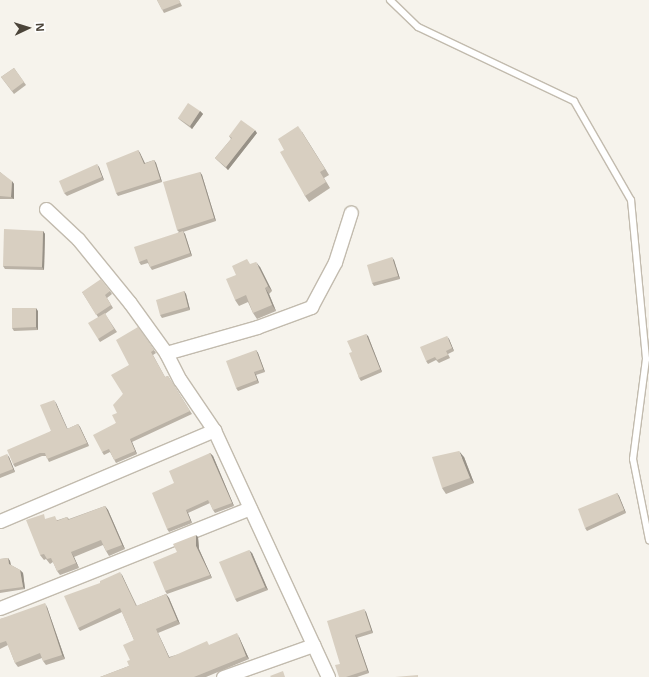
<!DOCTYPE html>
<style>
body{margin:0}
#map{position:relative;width:649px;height:677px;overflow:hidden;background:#f6f3ec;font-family:"Noto Sans",sans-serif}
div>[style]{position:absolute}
.roads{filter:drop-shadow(1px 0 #c2bbae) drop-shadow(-1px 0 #c2bbae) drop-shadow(0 1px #c2bbae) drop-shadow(0 -1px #c2bbae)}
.lane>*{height:6px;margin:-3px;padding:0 3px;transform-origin:3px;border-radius:3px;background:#fff}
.street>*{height:13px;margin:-6.5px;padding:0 6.5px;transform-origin:6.5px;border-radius:6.5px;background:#fff}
.wall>*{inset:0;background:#bab2a6}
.shaded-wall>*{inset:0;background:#979187}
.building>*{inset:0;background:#d8cfc1}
span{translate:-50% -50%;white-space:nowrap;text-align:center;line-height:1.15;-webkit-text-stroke:4px #fff;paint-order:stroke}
.north{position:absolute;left:8px;top:8px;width:40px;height:40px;-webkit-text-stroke:3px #fff;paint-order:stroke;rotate:86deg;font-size:11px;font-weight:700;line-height:16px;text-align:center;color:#4b4439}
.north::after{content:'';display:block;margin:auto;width:14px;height:18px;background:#4b4439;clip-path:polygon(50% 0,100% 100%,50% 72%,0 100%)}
</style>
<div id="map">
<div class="roads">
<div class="lane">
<i style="left:390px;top:0;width:39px;rotate:44deg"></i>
<i style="left:418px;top:27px;width:173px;rotate:25.4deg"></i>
<i style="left:574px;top:101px;width:114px;rotate:60.1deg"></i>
<i style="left:631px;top:200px;width:160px;rotate:84.6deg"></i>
<i style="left:646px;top:359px;width:101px;rotate:97.4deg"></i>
<i style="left:633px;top:459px;width:83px;rotate:78.8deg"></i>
</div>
<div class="street">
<i style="left:46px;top:209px;width:44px;rotate:43.2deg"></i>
<i style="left:78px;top:239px;width:82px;rotate:50.9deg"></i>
<i style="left:130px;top:303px;width:62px;rotate:54.2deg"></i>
<i style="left:166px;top:353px;width:30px;rotate:63deg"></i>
<i style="left:180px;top:380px;width:60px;rotate:55.8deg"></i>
<i style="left:214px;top:430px;width:272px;rotate:65.2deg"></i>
<i style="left:166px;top:353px;width:95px;rotate:-15.9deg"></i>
<i style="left:257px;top:327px;width:58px;rotate:-20.3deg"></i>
<i style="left:311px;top:307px;width:51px;rotate:-61.9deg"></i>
<i style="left:335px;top:262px;width:52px;rotate:-72.3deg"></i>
<i style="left:0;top:521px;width:233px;rotate:-23deg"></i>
<i style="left:0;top:608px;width:269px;rotate:-21.8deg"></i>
<i style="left:223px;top:677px;width:96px;rotate:-19.6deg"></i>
</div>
</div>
<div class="wall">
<i style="clip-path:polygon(157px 0,179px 0,182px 6px,164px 13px)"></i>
<i style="clip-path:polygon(14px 68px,26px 85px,14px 94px,1px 77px)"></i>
<i style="clip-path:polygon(200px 111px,203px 114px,192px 129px,180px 120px,178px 118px)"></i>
<i style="clip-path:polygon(302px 132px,329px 175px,324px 178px,330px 188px,309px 202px,305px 196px,284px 150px)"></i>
<i style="clip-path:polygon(257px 133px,228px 170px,217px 160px,215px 158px,231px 139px,229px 136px)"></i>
<i style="clip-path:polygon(138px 150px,140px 153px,145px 163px,154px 160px,156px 163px,162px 182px,118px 196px,116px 193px)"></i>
<i style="clip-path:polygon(99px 167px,104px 180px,67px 196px,64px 193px)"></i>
<i style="clip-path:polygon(0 172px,14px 184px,14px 199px,0 199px)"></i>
<i style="clip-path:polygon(200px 172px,202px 175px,216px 221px,183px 232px,185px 234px,192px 256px,152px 270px,150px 267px,148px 263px,141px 265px,139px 262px,179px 232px,177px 230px)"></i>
<i style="clip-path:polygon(43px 231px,45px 234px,44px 270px,5px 269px,3px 266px)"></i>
<i style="clip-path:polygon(394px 260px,400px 279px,374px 286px,372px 283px)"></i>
<i style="clip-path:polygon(251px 264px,260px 267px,272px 291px,269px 294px,276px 311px,257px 319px,253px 313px,248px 302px,239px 306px,235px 300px,236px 275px)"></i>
<i style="clip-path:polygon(110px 291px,112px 294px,107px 298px,113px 308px,105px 314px,117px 332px,100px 342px,98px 339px,98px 317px,82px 292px)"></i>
<i style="clip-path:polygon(184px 291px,186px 294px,190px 310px,162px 318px,160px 315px)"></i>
<i style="clip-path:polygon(38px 311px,38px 330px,14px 331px,12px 328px)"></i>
<i style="clip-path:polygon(138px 327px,156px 353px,153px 355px,165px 377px,168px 376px,192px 414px,132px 442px,137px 454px,116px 463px,110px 452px,104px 455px,102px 452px,116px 423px,117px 413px,123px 394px,129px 365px)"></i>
<i style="clip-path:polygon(368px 336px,382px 372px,361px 381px,359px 378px,352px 352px)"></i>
<i style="clip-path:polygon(449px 339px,454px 351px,448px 354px,450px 358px,439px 363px,436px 360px,428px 364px,426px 361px)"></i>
<i style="clip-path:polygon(256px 350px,258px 353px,265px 372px,256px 375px,259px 383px,238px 391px,236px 388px)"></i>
<i style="clip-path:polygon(56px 403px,67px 429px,78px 424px,80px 427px,89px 446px,49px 462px,46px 456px,42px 456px,15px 467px,13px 464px,51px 431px)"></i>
<i style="clip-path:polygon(210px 453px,213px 456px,234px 506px,215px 513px,213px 510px,210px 503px,188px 513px,192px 523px,169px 532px,167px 529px,174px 483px)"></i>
<i style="clip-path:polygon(0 457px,9px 457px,15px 472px,0 478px)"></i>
<i style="clip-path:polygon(464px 457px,474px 483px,446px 494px,442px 488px)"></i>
<i style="clip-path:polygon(617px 493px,619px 496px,626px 513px,587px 531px,585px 528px)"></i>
<i style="clip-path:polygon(105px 506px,108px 510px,125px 549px,109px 556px,106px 551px,103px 545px,74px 557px,79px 568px,60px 575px,57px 571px,53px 562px,50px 564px,46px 559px,44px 560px,40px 555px,47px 519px,58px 520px,67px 517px,69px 519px)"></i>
<i style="clip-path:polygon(198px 537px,199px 549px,212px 578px,167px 594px,165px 591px,177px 552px)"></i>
<i style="clip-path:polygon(252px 553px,268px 590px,237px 602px,235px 599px)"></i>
<i style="clip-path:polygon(8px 558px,10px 561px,11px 565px,20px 570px,23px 573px,25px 589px,0 593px,0 559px)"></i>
<i style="clip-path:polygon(122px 575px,137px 606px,166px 594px,169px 598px,180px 624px,158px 633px,169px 657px,210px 645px,239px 637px,249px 659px,206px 677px,100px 677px,129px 666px,134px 640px,122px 612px,80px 631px,78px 628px)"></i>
<i style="clip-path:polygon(47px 607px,65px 659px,46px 665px,43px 661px,42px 658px,18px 667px,15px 663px,8px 645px,0 649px,0 619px)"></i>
<i style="clip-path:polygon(366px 612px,373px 633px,357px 638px,369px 673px,357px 677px,339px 677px,340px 664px)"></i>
</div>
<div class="shaded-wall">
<i style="clip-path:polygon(200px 111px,203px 114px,192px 129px,190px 126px)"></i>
<i style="clip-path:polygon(298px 126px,302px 132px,329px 175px,325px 169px)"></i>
<i style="clip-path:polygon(255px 130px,257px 133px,228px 170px,226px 167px)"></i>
<i style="clip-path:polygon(138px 150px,140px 153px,146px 166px,144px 164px)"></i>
<i style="clip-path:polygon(154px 160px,156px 163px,162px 182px,160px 179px)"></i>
<i style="clip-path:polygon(97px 164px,99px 167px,104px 180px,102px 177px)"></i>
<i style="clip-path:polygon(200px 172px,202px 175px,216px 221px,214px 218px)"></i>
<i style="clip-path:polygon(12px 181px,14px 184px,14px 199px,11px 197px)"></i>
<i style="clip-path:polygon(43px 231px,45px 234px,44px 270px,42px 267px)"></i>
<i style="clip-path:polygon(183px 231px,185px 234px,192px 256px,190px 253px)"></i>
<i style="clip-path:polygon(392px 257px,394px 260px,400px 279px,398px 276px)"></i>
<i style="clip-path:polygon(256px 262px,260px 267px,272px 291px,268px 286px)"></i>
<i style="clip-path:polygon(265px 288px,269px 294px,276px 311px,272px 305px)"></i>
<i style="clip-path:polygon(184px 291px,186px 294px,190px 310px,188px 307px)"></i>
<i style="clip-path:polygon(36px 308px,38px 311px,38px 330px,36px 327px)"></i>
<i style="clip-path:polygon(366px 334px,368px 336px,382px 372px,380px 369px)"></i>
<i style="clip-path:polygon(447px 336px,449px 339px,454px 351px,452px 348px)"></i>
<i style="clip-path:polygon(256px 350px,258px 353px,265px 372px,263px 369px)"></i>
<i style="clip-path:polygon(254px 372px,256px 375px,259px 383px,257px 380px)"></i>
<i style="clip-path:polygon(54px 400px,56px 403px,69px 432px,67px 429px)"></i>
<i style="clip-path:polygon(78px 424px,80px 427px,89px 446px,87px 443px)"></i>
<i style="clip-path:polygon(130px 439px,132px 442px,137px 454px,135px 451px)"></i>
<i style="clip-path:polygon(459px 451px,464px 457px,474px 483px,470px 478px)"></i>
<i style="clip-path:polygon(210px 453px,213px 456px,234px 506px,232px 503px)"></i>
<i style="clip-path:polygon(7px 454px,9px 457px,15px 472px,13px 469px)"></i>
<i style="clip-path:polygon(617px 493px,619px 496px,626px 513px,624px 510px)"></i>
<i style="clip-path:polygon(105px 506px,108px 510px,125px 549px,122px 545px)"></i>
<i style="clip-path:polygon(186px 510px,188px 513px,192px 523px,190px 520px)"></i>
<i style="clip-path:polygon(196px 535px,198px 537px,199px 549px,212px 578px,210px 575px,196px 546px)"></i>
<i style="clip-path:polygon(249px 550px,252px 553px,268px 590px,265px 587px)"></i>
<i style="clip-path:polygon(71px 552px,74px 557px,79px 568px,76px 563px)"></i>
<i style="clip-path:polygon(8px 558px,10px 561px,11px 567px,9px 564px)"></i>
<i style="clip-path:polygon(20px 570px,23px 573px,25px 589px,23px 587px)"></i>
<i style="clip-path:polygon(120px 572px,122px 575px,138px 610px,136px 606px)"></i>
<i style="clip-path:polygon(166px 594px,169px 598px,180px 624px,177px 620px)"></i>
<i style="clip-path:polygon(45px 603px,47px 607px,65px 659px,62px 655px)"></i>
<i style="clip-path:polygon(364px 609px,366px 612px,373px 633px,371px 630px)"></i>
<i style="clip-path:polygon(156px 629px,158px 633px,171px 661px,169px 658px)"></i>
<i style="clip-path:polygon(237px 633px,239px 637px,249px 659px,246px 656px)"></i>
<i style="clip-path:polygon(355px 635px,357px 638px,369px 673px,367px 670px)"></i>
</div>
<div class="building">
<i style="clip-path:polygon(157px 0,179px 0,180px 3px,162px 10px)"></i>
<i style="clip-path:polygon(14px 68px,24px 82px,12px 91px,1px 77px)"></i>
<i style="clip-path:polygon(188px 103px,200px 111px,190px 126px,178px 118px)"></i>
<i style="clip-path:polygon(241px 120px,255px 130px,226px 167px,215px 158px,232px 138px,229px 136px)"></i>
<i style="clip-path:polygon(298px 126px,325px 169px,320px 172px,326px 182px,305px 196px,280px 152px,284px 150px,278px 139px)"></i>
<i style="clip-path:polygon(138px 150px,144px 164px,154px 160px,160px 179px,116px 193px,106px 163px)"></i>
<i style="clip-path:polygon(97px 164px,102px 177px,64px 193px,59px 181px)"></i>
<i style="clip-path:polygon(0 172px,12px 181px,11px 197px,0 196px)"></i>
<i style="clip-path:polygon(200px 172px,214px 218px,177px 230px,163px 182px)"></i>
<i style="clip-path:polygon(4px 229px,43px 231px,42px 267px,3px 266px)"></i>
<i style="clip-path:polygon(183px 231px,190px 253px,150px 267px,147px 259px,139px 262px,134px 247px)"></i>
<i style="clip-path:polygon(392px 257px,398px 276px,372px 283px,367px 265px)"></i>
<i style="clip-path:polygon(247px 259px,250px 264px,256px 262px,268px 286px,265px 288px,272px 305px,253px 313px,246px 295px,235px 300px,226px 279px,236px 275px,232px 266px)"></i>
<i style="clip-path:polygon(101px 279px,110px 291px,105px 295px,111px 305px,96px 315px,82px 292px)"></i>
<i style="clip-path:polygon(184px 291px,188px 307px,160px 315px,156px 300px)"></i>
<i style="clip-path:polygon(12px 308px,36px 308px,36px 327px,12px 328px)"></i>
<i style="clip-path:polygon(105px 313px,114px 329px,98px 339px,88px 323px)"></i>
<i style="clip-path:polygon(138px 327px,154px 350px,151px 352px,165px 377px,168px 376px,190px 411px,130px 439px,135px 451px,114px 460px,109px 449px,102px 452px,93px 435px,116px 423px,112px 415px,117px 413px,113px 405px,123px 394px,111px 375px,129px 365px,116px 340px)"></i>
<i style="clip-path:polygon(366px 334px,380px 369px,359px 378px,349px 353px,352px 352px,347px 341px)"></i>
<i style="clip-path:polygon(447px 336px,452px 348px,446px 351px,448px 355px,437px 360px,435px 357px,426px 361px,420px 347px)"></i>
<i style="clip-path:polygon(256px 350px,263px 369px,254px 372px,257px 380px,236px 388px,226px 361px)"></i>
<i style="clip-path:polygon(54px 400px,67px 429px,78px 424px,87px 443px,47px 459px,45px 453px,40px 453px,13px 464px,7px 450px,51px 431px,40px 405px)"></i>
<i style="clip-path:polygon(459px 451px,470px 478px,442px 488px,432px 457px)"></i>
<i style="clip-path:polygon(210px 453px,232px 503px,213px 510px,208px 500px,186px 510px,190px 520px,167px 529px,152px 493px,174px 483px,169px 471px)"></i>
<i style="clip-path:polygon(7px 454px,13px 469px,0 474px,0 457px)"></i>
<i style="clip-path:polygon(617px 493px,624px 510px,585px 528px,578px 509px)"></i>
<i style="clip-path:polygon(105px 506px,122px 545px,106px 551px,101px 540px,71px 552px,76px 563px,57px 571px,51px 558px,47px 559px,44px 554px,40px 555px,26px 520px,44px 514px,45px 519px,55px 516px,57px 521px,67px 517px,68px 520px)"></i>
<i style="clip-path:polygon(196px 535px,196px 546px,210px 575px,165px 591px,153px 562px,177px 552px,173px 544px)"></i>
<i style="clip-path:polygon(249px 550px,265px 587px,235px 599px,219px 562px)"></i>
<i style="clip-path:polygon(8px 558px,9px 564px,20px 570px,23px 587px,0 590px,0 559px)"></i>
<i style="clip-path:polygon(120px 572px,136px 606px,166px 594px,177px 620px,156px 629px,169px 658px,207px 641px,209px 645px,237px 633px,246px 656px,194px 677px,100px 677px,129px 666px,127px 661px,130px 660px,123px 645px,134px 640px,120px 608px,78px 628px,64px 596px,100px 583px,100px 581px)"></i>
<i style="clip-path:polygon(45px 603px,62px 655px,43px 661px,40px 653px,15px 663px,6px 641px,0 643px,0 619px)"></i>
<i style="clip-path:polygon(364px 609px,371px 630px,355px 635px,367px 670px,346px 677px,339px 677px,335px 665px,340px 664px,327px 621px)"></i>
<i style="clip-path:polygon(283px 671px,285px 677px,271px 677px,270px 676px)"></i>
<i style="clip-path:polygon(418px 675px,418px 677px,395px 677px)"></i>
</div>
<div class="north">N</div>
</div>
